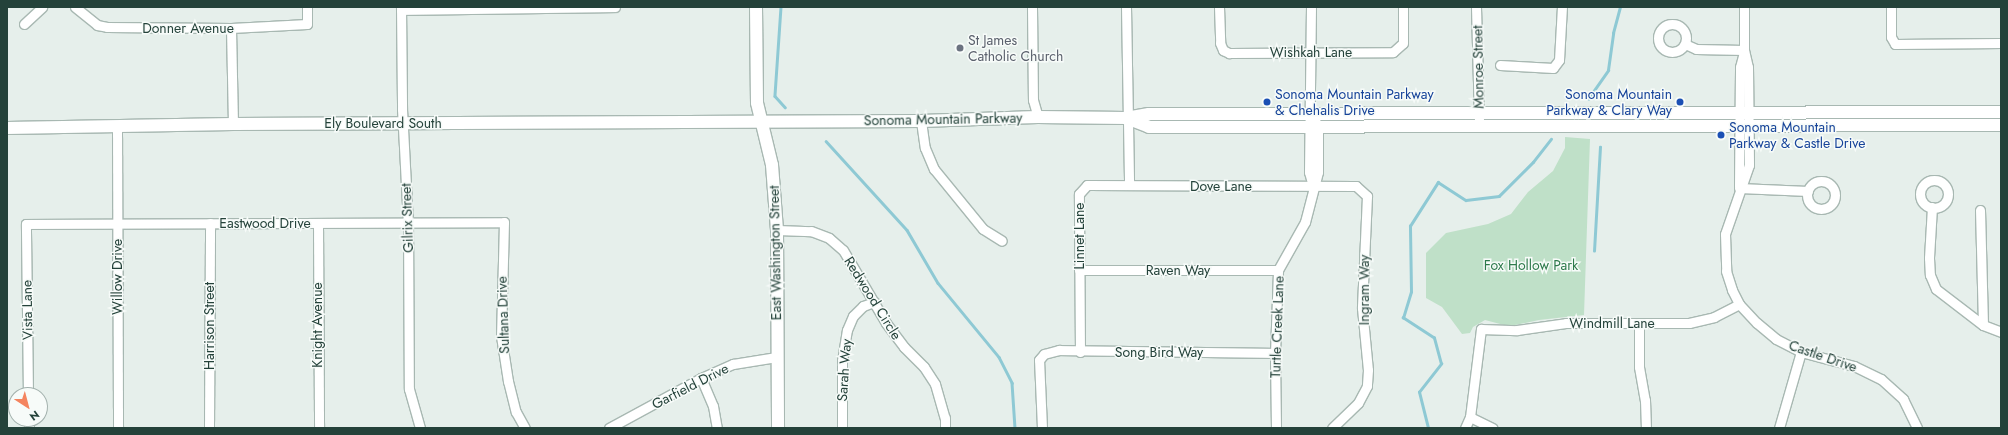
<!DOCTYPE html>
<style>
body{margin:0}
#map{position:relative;width:2008px;height:435px;overflow:hidden;background:#e6efeb;font-family:Jost,sans-serif}
div>[style]{position:absolute}
.green>*{inset:0;background:#bfe0c8}
.stream>*{height:2.5px;margin:-1.25px;padding:0 1.25px;transform-origin:1.25px;border-radius:1.25px;background:#8ec9d4}
.roads{filter:drop-shadow(1px 0 #a8b8b2) drop-shadow(-1px 0 #a8b8b2) drop-shadow(0 1px #a8b8b2) drop-shadow(0 -1px #a8b8b2)}
.minor>*{height:9px;margin:-4.5px;padding:0 4.5px;transform-origin:4.5px;border-radius:4.5px;background:#fff}
.minor>.ring{margin:-4.5px;padding:0;box-sizing:content-box;background:none;border:9px solid #fff;border-radius:50%}
.secondary>*{height:12px;margin:-6px;padding:0 6px;transform-origin:6px;border-radius:6px;background:#fff}
.dots>*{width:11px;height:11px;translate:-50% -50%;box-sizing:border-box;border:2px solid #f7fbf9;border-radius:50%}
span{translate:-50% -50%;white-space:nowrap;text-align:center;line-height:1.15;-webkit-text-stroke:3px #f7fbf9;paint-order:stroke}
.street-label{font-size:14px;color:#24423a}
.worship-label{font-size:14px;color:#5b616d}
.left{translate:0 -50%;text-align:left}
.transit-label{font-size:14px;color:#164399}
.right{translate:-100% -50%;text-align:right}
.park-label{font-size:14px;color:#2d7a4b}
.frame{position:absolute;inset:0;border:8px solid #24423a;pointer-events:none}
.north{position:absolute;left:8px;top:387px;width:40px;height:40px;box-sizing:border-box;background:#f7fbf9;border:1px solid #a3b1ad;border-radius:50%;rotate:144deg;font-size:11px;font-weight:700;line-height:16px;text-align:center;color:#24423a}
.north::after{content:'';display:block;margin:auto;width:14px;height:18px;background:#f4845f;clip-path:polygon(50% 0,100% 100%,50% 72%,0 100%)}
</style>
<div id="map">
<div class="green">
<i style="clip-path:polygon(1565px 137px,1590px 139px,1584px 315px,1539px 320px,1515px 325px,1504px 325px,1485px 320px,1473px 327px,1470px 333px,1462px 334px,1442px 307px,1426px 298px,1426px 253px,1446px 233px,1488px 224px,1511px 214px,1528px 192px,1553px 171px,1565px 148px)"></i>
</div>
<div class="stream">
<i style="left:781px;top:7px;width:89px;rotate:93.9deg"></i>
<i style="left:775px;top:96px;width:15px;rotate:48deg"></i>
<i style="left:1588px;top:99px;width:35px;rotate:-55deg"></i>
<i style="left:1608px;top:70px;width:37px;rotate:-82deg"></i>
<i style="left:1613px;top:33px;width:27px;rotate:-75deg"></i>
<i style="left:826px;top:141px;width:120px;rotate:47.7deg"></i>
<i style="left:907px;top:230px;width:61px;rotate:59.7deg"></i>
<i style="left:938px;top:283px;width:96px;rotate:50.5deg"></i>
<i style="left:999px;top:357px;width:29px;rotate:63deg"></i>
<i style="left:1012px;top:383px;width:45px;rotate:86.2deg"></i>
<i style="left:1594px;top:251px;width:104px;rotate:-86.7deg"></i>
<i style="left:1428px;top:428px;width:37px;rotate:-104deg"></i>
<i style="left:1419px;top:392px;width:36px;rotate:-52deg"></i>
<i style="left:1441px;top:364px;width:27px;rotate:-105deg"></i>
<i style="left:1434px;top:338px;width:37px;rotate:-147deg"></i>
<i style="left:1403px;top:318px;width:27px;rotate:-73deg"></i>
<i style="left:1411px;top:292px;width:66px;rotate:-90.9deg"></i>
<i style="left:1410px;top:226px;width:52px;rotate:-57.5deg"></i>
<i style="left:1438px;top:182px;width:33px;rotate:33deg"></i>
<i style="left:1466px;top:200px;width:33px;rotate:-7deg"></i>
<i style="left:1499px;top:196px;width:48px;rotate:-45deg"></i>
<i style="left:1533px;top:162px;width:29px;rotate:-52deg"></i>
</div>
<div class="roads">
<div class="minor">
<i style="left:75px;top:7px;width:28px;rotate:39deg"></i>
<i style="left:97px;top:25px;width:10px;rotate:11deg"></i>
<i style="left:107px;top:27px;width:124px;rotate:0.5deg"></i>
<i style="left:231px;top:28px;width:76px;rotate:-3deg"></i>
<i style="left:307px;top:24px;width:17px;rotate:-90deg"></i>
<i style="left:401px;top:7px;width:102px;rotate:89.4deg"></i>
<i style="left:402px;top:109px;width:113px;rotate:87deg"></i>
<i style="left:408px;top:222px;width:167px;rotate:89.7deg"></i>
<i style="left:409px;top:389px;width:41px;rotate:74.2deg"></i>
<i style="left:1032px;top:7px;width:93px;rotate:89.4deg"></i>
<i style="left:1033px;top:100px;width:18px;rotate:74deg"></i>
<i style="left:1126px;top:7px;width:178px;rotate:89deg"></i>
<i style="left:1219px;top:7px;width:36px;rotate:88deg"></i>
<i style="left:1220px;top:43px;width:8px;rotate:67deg"></i>
<i style="left:1223px;top:50px;width:7px;rotate:27deg"></i>
<i style="left:1229px;top:53px;width:164px;rotate:-0.3deg"></i>
<i style="left:1393px;top:52px;width:13px;rotate:-42deg"></i>
<i style="left:1403px;top:43px;width:36px;rotate:-90deg"></i>
<i style="left:1311px;top:7px;width:165px;rotate:90.7deg"></i>
<i style="left:1309px;top:172px;width:15px;rotate:74deg"></i>
<i style="left:1476px;top:7px;width:113px;rotate:88.5deg"></i>
<i style="left:1744px;top:7px;width:43px;rotate:90deg"></i>
<i style="left:1744px;top:50px;width:17px;rotate:77deg"></i>
<i style="left:1748px;top:67px;width:98px;rotate:89.4deg"></i>
<i style="left:1749px;top:165px;width:73px;rotate:109.2deg"></i>
<i style="left:1725px;top:234px;width:37px;rotate:88deg"></i>
<i style="left:1726px;top:271px;width:20px;rotate:72deg"></i>
<i style="left:1732px;top:290px;width:16px;rotate:63deg"></i>
<i style="left:1739px;top:304px;width:26px;rotate:47deg"></i>
<i style="left:1757px;top:323px;width:25px;rotate:40deg"></i>
<i style="left:1776px;top:339px;width:28px;rotate:27deg"></i>
<i style="left:1801px;top:352px;width:55px;rotate:14.8deg"></i>
<i style="left:1854px;top:366px;width:30px;rotate:26deg"></i>
<i style="left:1881px;top:379px;width:30px;rotate:42deg"></i>
<i style="left:1903px;top:399px;width:32px;rotate:64deg"></i>
<i style="left:1891px;top:7px;width:30px;rotate:90deg"></i>
<i style="left:1891px;top:37px;width:8px;rotate:60deg"></i>
<i style="left:1895px;top:44px;width:106px;rotate:-0.5deg"></i>
<i style="left:401px;top:10px;width:214px;rotate:-0.8deg"></i>
<i class="ring" style="left:1658px;top:24px;width:19px;height:19px"></i>
<i style="left:24px;top:24px;width:25px;rotate:-43deg"></i>
<i style="left:231px;top:28px;width:96px;rotate:88.8deg"></i>
<i style="left:1685px;top:44px;width:12px;rotate:24deg"></i>
<i style="left:1696px;top:49px;width:48px;rotate:1.2deg"></i>
<i style="left:1500px;top:65px;width:53px;rotate:3.2deg"></i>
<i style="left:1553px;top:68px;width:10px;rotate:-53deg"></i>
<i style="left:1559px;top:60px;width:53px;rotate:-86.8deg"></i>
<i style="left:921px;top:121px;width:27px;rotate:82deg"></i>
<i style="left:925px;top:148px;width:23px;rotate:67deg"></i>
<i style="left:934px;top:169px;width:77px;rotate:50.8deg"></i>
<i style="left:983px;top:229px;width:22px;rotate:32deg"></i>
<i style="left:117px;top:127px;width:301px;rotate:89.8deg"></i>
<i class="ring" style="left:1920px;top:180px;width:19px;height:19px"></i>
<i class="ring" style="left:1807px;top:181px;width:19px;height:19px"></i>
<i style="left:1739px;top:186px;width:119px;rotate:-89.5deg"></i>
<i style="left:1740px;top:67px;width:16px;rotate:-75deg"></i>
<i style="left:1739px;top:188px;width:69px;rotate:2.5deg"></i>
<i style="left:1932px;top:207px;width:51px;rotate:93.4deg"></i>
<i style="left:1929px;top:258px;width:17px;rotate:87deg"></i>
<i style="left:1930px;top:275px;width:15px;rotate:67deg"></i>
<i style="left:1936px;top:289px;width:59px;rotate:37.5deg"></i>
<i style="left:1983px;top:325px;width:19px;rotate:21deg"></i>
<i style="left:1980px;top:210px;width:115px;rotate:88.5deg"></i>
<i style="left:318px;top:223px;width:205px;rotate:89.7deg"></i>
<i style="left:777px;top:230px;width:34px;rotate:2deg"></i>
<i style="left:811px;top:231px;width:19px;rotate:21deg"></i>
<i style="left:829px;top:238px;width:18px;rotate:41deg"></i>
<i style="left:843px;top:250px;width:85px;rotate:59.5deg"></i>
<i style="left:886px;top:323px;width:30px;rotate:53deg"></i>
<i style="left:904px;top:347px;width:28px;rotate:45deg"></i>
<i style="left:924px;top:367px;width:20px;rotate:57deg"></i>
<i style="left:935px;top:384px;width:35px;rotate:74deg"></i>
<i style="left:945px;top:418px;width:10px;rotate:90deg"></i>
<i style="left:1079px;top:270px;width:199px"></i>
<i style="left:1639px;top:324px;width:43px;rotate:90deg"></i>
<i style="left:1639px;top:367px;width:34px;rotate:80deg"></i>
<i style="left:1645px;top:400px;width:28px;rotate:88deg"></i>
<i style="left:1080px;top:352px;width:158px;rotate:-90.4deg"></i>
<i style="left:1079px;top:194px;width:12px;rotate:-48deg"></i>
<i style="left:1087px;top:185px;width:269px;rotate:0.2deg"></i>
<i style="left:1356px;top:186px;width:15px;rotate:42deg"></i>
<i style="left:1367px;top:196px;width:112px;rotate:92.6deg"></i>
<i style="left:1362px;top:308px;width:62px;rotate:84.5deg"></i>
<i style="left:1368px;top:370px;width:16px;rotate:94deg"></i>
<i style="left:1367px;top:386px;width:19px;rotate:118deg"></i>
<i style="left:1358px;top:403px;width:36px;rotate:136deg"></i>
<i style="left:701px;top:378px;width:30px;rotate:67deg"></i>
<i style="left:713px;top:406px;width:22px;rotate:80deg"></i>
<i style="left:28px;top:395px;width:171px;rotate:-90.7deg"></i>
<i style="left:26px;top:224px;width:478px;rotate:-0.2deg"></i>
<i style="left:504px;top:222px;width:114px;rotate:91.5deg"></i>
<i style="left:501px;top:336px;width:46px;rotate:81.2deg"></i>
<i style="left:508px;top:381px;width:32px;rotate:76deg"></i>
<i style="left:516px;top:412px;width:18px;rotate:61deg"></i>
<i style="left:1470px;top:417px;width:25px;rotate:26deg"></i>
<i style="left:29px;top:419px;width:9px;rotate:90deg"></i>
<i style="left:209px;top:428px;width:205px;rotate:-89.7deg"></i>
<i style="left:609px;top:428px;width:105px;rotate:-28.5deg"></i>
<i style="left:701px;top:378px;width:35px;rotate:-24deg"></i>
<i style="left:733px;top:364px;width:44px;rotate:-9.2deg"></i>
<i style="left:842px;top:428px;width:67px;rotate:-90deg"></i>
<i style="left:842px;top:361px;width:31px;rotate:-81deg"></i>
<i style="left:847px;top:330px;width:15px;rotate:-67deg"></i>
<i style="left:853px;top:316px;width:14px;rotate:-45deg"></i>
<i style="left:863px;top:306px;width:12px;rotate:-20deg"></i>
<i style="left:1042px;top:428px;width:68px;rotate:-92.5deg"></i>
<i style="left:1039px;top:360px;width:8px;rotate:-50deg"></i>
<i style="left:1044px;top:354px;width:16px;rotate:-15deg"></i>
<i style="left:1059px;top:350px;width:216px;rotate:0.8deg"></i>
<i style="left:1276px;top:428px;width:75px;rotate:-90.8deg"></i>
<i style="left:1275px;top:353px;width:83px;rotate:-87.9deg"></i>
<i style="left:1278px;top:270px;width:55px;rotate:-60.6deg"></i>
<i style="left:1305px;top:222px;width:52px;rotate:-75.4deg"></i>
<i style="left:1318px;top:172px;width:45px;rotate:-90deg"></i>
<i style="left:1318px;top:127px;width:15px;rotate:-113deg"></i>
<i style="left:1465px;top:428px;width:12px;rotate:-66deg"></i>
<i style="left:1470px;top:417px;width:89px;rotate:-82.9deg"></i>
<i style="left:1481px;top:329px;width:36px;rotate:2deg"></i>
<i style="left:1517px;top:330px;width:49px;rotate:-8.1deg"></i>
<i style="left:1566px;top:323px;width:123px"></i>
<i style="left:1689px;top:323px;width:26px;rotate:-13deg"></i>
<i style="left:1714px;top:317px;width:28px;rotate:-27deg"></i>
<i style="left:1779px;top:428px;width:79px;rotate:-73.9deg"></i>
</div>
<div class="secondary">
<i style="left:756px;top:7px;width:96px;rotate:89.4deg"></i>
<i style="left:757px;top:103px;width:64px;rotate:76.4deg"></i>
<i style="left:772px;top:165px;width:65px;rotate:85.6deg"></i>
<i style="left:777px;top:230px;width:198px;rotate:89.7deg"></i>
<i style="left:1126px;top:118px;width:25px;rotate:21deg"></i>
<i style="left:1149px;top:127px;width:852px;rotate:-0.13deg"></i>
<i style="left:7px;top:128px;width:226px;rotate:-1deg"></i>
<i style="left:233px;top:124px;width:688px;rotate:-0.25deg"></i>
<i style="left:921px;top:121px;width:117px;rotate:-2deg"></i>
<i style="left:1038px;top:117px;width:88px;rotate:0.7deg"></i>
<i style="left:1126px;top:118px;width:23px;rotate:-10deg"></i>
<i style="left:1149px;top:114px;width:852px;rotate:-0.13deg"></i>
</div>
</div>
<div class="dots">
<i style="left:960px;top:48px;background:#6b7280"></i>
<i style="left:1267px;top:102px;background:#1a4fb4"></i>
<i style="left:1680px;top:102px;background:#1a4fb4"></i>
<i style="left:1721px;top:135px;background:#1a4fb4"></i>
</div>
<div class="street-label">
<span style="left:188px;top:28px">Donner Avenue</span>
<span style="left:1311px;top:52px">Wishkah Lane</span>
<span style="left:1478px;top:67px;rotate:-91deg">Monroe Street</span>
<span style="left:943px;top:119px;rotate:-1deg">Sonoma Mountain Parkway</span>
<span style="left:383px;top:123px">Ely Boulevard South</span>
<span style="left:1221px;top:186px">Dove Lane</span>
<span style="left:407px;top:218px;rotate:-92deg">Gilrix Street</span>
<span style="left:265px;top:223px">Eastwood Drive</span>
<span style="left:1079px;top:236px;rotate:-90deg">Linnet Lane</span>
<span style="left:775px;top:253px;rotate:-91deg">East Washington Street</span>
<span style="left:1178px;top:270px">Raven Way</span>
<span style="left:117px;top:277px;rotate:-90deg">Willow Drive</span>
<span style="left:1364px;top:290px;rotate:-90deg">Ingram Way</span>
<span style="left:873px;top:298px;rotate:58deg">Redwood Circle</span>
<span style="left:27px;top:310px;rotate:-91deg">Vista Lane</span>
<span style="left:503px;top:315px;rotate:-92deg">Sultana Drive</span>
<span style="left:1612px;top:323px">Windmill Lane</span>
<span style="left:317px;top:325px;rotate:-90deg">Knight Avenue</span>
<span style="left:209px;top:326px;rotate:-90deg">Harrison Street</span>
<span style="left:1277px;top:327px;rotate:-88deg">Turtle Creek Lane</span>
<span style="left:1159px;top:352px">Song Bird Way</span>
<span style="left:1823px;top:356px;rotate:19deg">Castle Drive</span>
<span style="left:844px;top:370px;rotate:-86deg">Sarah Way</span>
<span style="left:690px;top:386px;rotate:-27deg">Garfield Drive</span>
</div>
<div class="worship-label">
<span class="left" style="left:968px;top:48px">St James<br>Catholic Church</span>
</div>
<div class="transit-label">
<span class="left" style="left:1275px;top:102px">Sonoma Mountain Parkway<br>&amp; Chehalis Drive</span>
<span class="right" style="left:1672px;top:102px">Sonoma Mountain<br>Parkway &amp; Clary Way</span>
<span class="left" style="left:1729px;top:135px">Sonoma Mountain<br>Parkway &amp; Castle Drive</span>
</div>
<div class="park-label">
<span style="left:1531px;top:265px">Fox Hollow Park</span>
</div>
<div class="frame"></div>
<div class="north">N</div>
</div>
